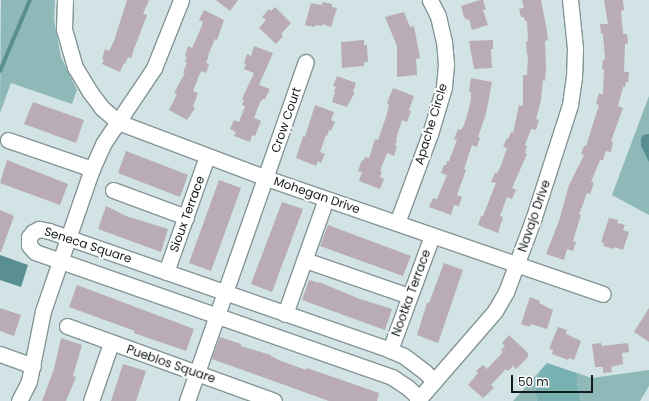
<!DOCTYPE html>
<style>
body{margin:0}
#map{position:relative;width:649px;height:401px;overflow:hidden;background:#d1e3e4;font-family:Poppins,sans-serif}
div>[style]{position:absolute}
.green>*{inset:0;background:#8fb8b9}
.forest>*{inset:0;background:#79b1b2}
.water>*{inset:0;background:#598f91}
.stream>*{height:3.5px;margin:-1.75px;padding:0 1.75px;transform-origin:1.75px;border-radius:1.75px;background:#598f91}
.building>*{inset:0;background:#b9acb4}
.roads{filter:drop-shadow(1px 0 #849595) drop-shadow(-1px 0 #849595) drop-shadow(0 1px #849595) drop-shadow(0 -1px #849595)}
.minor>*{height:15px;margin:-7.5px;padding:0 7.5px;transform-origin:7.5px;border-radius:7.5px;background:#fff}
span{translate:-50% -50%;white-space:nowrap;text-align:center;line-height:1.15;-webkit-text-stroke:4px #fff;paint-order:stroke}
.street-label{font-size:12px;color:#141b1b}
.scale{position:absolute;left:511px;top:375px;width:82px;height:18px;box-sizing:border-box;border:2px solid #141b1b;border-top:0;padding-left:5px;font-size:12px;line-height:14px;white-space:nowrap;color:#141b1b;-webkit-text-stroke:3px #fff;paint-order:stroke}
</style>
<div id="map">
<div class="green">
<i style="clip-path:polygon(1px 0,55px 0,54px 19px,61px 57px,77px 90px,72px 104px,11px 83px,0 113px)"></i>
<i style="clip-path:polygon(649px 96px,649px 215px,612px 195px)"></i>
<i style="clip-path:polygon(649px 370px,649px 386px,640px 401px,581px 401px,577px 383px,577px 373px,592px 378px)"></i>
<i style="clip-path:polygon(539px 372px,535px 392px,537px 401px,513px 401px)"></i>
</div>
<div class="forest">
<i style="clip-path:polygon(547px 363px,577px 373px,577px 383px,581px 401px,537px 401px,535px 392px,539px 372px)"></i>
</div>
<div class="water">
<i style="clip-path:polygon(649px 134px,649px 162px,641px 146px,641px 139px,643px 135px)"></i>
<i style="clip-path:polygon(0 255px,28px 265px,21px 287px,0 280px)"></i>
</div>
<div class="stream">
<i style="left:0;top:71px;width:77px;rotate:-67.1deg"></i>
</div>
<div class="building">
<i style="clip-path:polygon(127px 0,149px 0,143px 14px,147px 15px,134px 49px,131px 58px,128px 57px,125px 64px,124px 63px,120px 72px,102px 64px,104px 60px,102px 59px,105px 49px,109px 51px,114px 41px)"></i>
<i style="clip-path:polygon(216px 0,238px 0,230px 11px)"></i>
<i style="clip-path:polygon(480px 0,483px 0,486px 9px,483px 10px,488px 25px,472px 30px,469px 19px,467px 20px,464px 17px,461px 6px)"></i>
<i style="clip-path:polygon(522px 0,541px 0,547px 31px,548px 40px,545px 41px,546px 67px,545px 81px,543px 80px,541px 100px,536px 119px,539px 120px,536px 130px,531px 129px,525px 145px,527px 146px,525px 153px,527px 154px,512px 188px,516px 190px,512px 199px,507px 197px,500px 216px,503px 217px,498px 233px,478px 225px,481px 216px,483px 216px,496px 183px,491px 182px,495px 173px,497px 173px,500px 168px,507px 148px,503px 147px,507px 138px,508px 139px,511px 132px,513px 133px,519px 105px,523px 106px,523px 75px,527px 75px,528px 55px,527px 55px,526px 42px,528px 41px,527px 21px,525px 21px,524px 17px,521px 17px,519px 9px,524px 8px)"></i>
<i style="clip-path:polygon(604px 0,623px 0,624px 10px,621px 11px,623px 34px,627px 34px,628px 43px,625px 44px,624px 72px,629px 72px,628px 82px,626px 82px,625px 87px,623px 87px,618px 106px,623px 108px,611px 141px,613px 142px,611px 152px,606px 151px,603px 160px,600px 160px,591px 182px,594px 183px,590px 194px,587px 193px,579px 215px,581px 215px,573px 241px,576px 242px,573px 251px,567px 249px,564px 260px,546px 254px,559px 221px,569px 185px,584px 155px,581px 154px,584px 146px,586px 146px,599px 105px,596px 104px,599px 93px,603px 95px,604px 69px,602px 69px,603px 59px,605px 60px,603px 34px,601px 34px,600px 24px,608px 24px)"></i>
<i style="clip-path:polygon(323px 2px,332px 4px,332px 7px,337px 8px,331px 27px,322px 24px,322px 26px,316px 25px,314px 27px,305px 25px,311px 3px,321px 5px)"></i>
<i style="clip-path:polygon(275px 7px,291px 23px,281px 34px,283px 36px,276px 44px,259px 28px,266px 20px,262px 17px,269px 9px,271px 11px)"></i>
<i style="clip-path:polygon(204px 10px,224px 20px,217px 40px,215px 39px,208px 55px,209px 55px,206px 63px,209px 64px,206px 73px,202px 71px,200px 73px,193px 91px,198px 93px,196px 97px,197px 97px,193px 106px,195px 108px,187px 120px,169px 110px,177px 94px,174px 93px,185px 73px,183px 73px,187px 62px,185px 62px,187px 57px,185px 56px,188px 46px,192px 48px,201px 28px,203px 22px,199px 20px)"></i>
<i style="clip-path:polygon(404px 12px,410px 27px,414px 26px,420px 58px,416px 59px,417px 75px,397px 77px,397px 46px,385px 17px)"></i>
<i style="clip-path:polygon(364px 40px,364px 45px,367px 45px,368px 62px,364px 62px,364px 66px,342px 68px,341px 42px)"></i>
<i style="clip-path:polygon(493px 40px,493px 49px,491px 49px,492px 68px,474px 69px,469px 41px)"></i>
<i style="clip-path:polygon(254px 46px,273px 53px,259px 85px,270px 89px,265px 99px,263px 99px,260px 102px,254px 118px,261px 121px,255px 136px,252px 135px,250px 142px,234px 136px,236px 132px,230px 129px,234px 120px,239px 122px,245px 106px,242px 105px,244px 100px,242px 99px,254px 73px,244px 69px,246px 64px,244px 63px,247px 54px,251px 56px)"></i>
<i style="clip-path:polygon(337px 76px,356px 83px,353px 92px,355px 92px,347px 107px,332px 102px,335px 92px,334px 91px,336px 87px,333px 86px)"></i>
<i style="clip-path:polygon(471px 78px,492px 82px,486px 114px,478px 137px,480px 138px,477px 147px,472px 145px,464px 169px,466px 170px,457px 195px,462px 197px,459px 206px,454px 205px,451px 215px,429px 207px,433px 198px,437px 199px,447px 175px,441px 173px,444px 165px,446px 165px,447px 161px,449px 161px,457px 140px,454px 139px,458px 129px,461px 130px,464px 125px,468px 112px,471px 99px,471px 92px,469px 92px)"></i>
<i style="clip-path:polygon(393px 88px,414px 96px,409px 110px,411px 111px,407px 122px,402px 120px,396px 139px,397px 140px,395px 145px,397px 146px,394px 156px,387px 153px,380px 171px,382px 172px,380px 177px,384px 179px,380px 189px,359px 181px,362px 172px,358px 171px,362px 160px,363px 161px,365px 157px,369px 158px,375px 139px,378px 140px,387px 114px,389px 104px,387px 103px)"></i>
<i style="clip-path:polygon(33px 102px,84px 120px,76px 143px,24px 124px)"></i>
<i style="clip-path:polygon(315px 105px,334px 112px,331px 120px,335px 122px,331px 131px,329px 130px,327px 136px,326px 135px,320px 152px,325px 154px,321px 163px,318px 161px,316px 166px,296px 158px,303px 136px,305px 137px)"></i>
<i style="clip-path:polygon(126px 151px,188px 175px,180px 197px,118px 173px)"></i>
<i style="clip-path:polygon(7px 160px,68px 184px,60px 205px,0 183px)"></i>
<i style="clip-path:polygon(219px 180px,241px 188px,211px 271px,189px 263px)"></i>
<i style="clip-path:polygon(282px 202px,303px 209px,272px 292px,251px 284px)"></i>
<i style="clip-path:polygon(106px 206px,126px 216px,168px 229px,161px 252px,98px 229px)"></i>
<i style="clip-path:polygon(0 210px,14px 216px,1px 252px,0 252px)"></i>
<i style="clip-path:polygon(609px 218px,618px 220px,617px 223px,625px 225px,623px 230px,629px 232px,623px 250px,614px 247px,614px 249px,603px 246px,604px 243px,601px 242px)"></i>
<i style="clip-path:polygon(328px 225px,411px 256px,403px 276px,320px 246px)"></i>
<i style="clip-path:polygon(444px 263px,463px 270px,438px 343px,417px 335px,427px 303px,429px 303px)"></i>
<i style="clip-path:polygon(309px 280px,319px 283px,319px 282px,360px 299px,392px 309px,385px 330px,302px 300px)"></i>
<i style="clip-path:polygon(77px 285px,194px 329px,186px 351px,134px 333px,135px 331px,69px 307px)"></i>
<i style="clip-path:polygon(530px 297px,540px 301px,539px 303px,553px 310px,547px 329px,531px 324px,529px 327px,521px 324px)"></i>
<i style="clip-path:polygon(0 308px,21px 315px,14px 336px,0 331px)"></i>
<i style="clip-path:polygon(649px 308px,649px 342px,634px 332px)"></i>
<i style="clip-path:polygon(558px 327px,567px 330px,566px 334px,581px 341px,574px 360px,569px 358px,568px 360px,552px 354px,553px 350px,549px 349px)"></i>
<i style="clip-path:polygon(509px 335px,528px 353px,528px 357px,516px 369px,513px 366px,508px 371px,506px 369px,491px 385px,494px 388px,483px 398px,468px 385px,478px 373px,476px 371px,483px 365px,487px 369px,503px 352px,501px 350px,505px 346px,502px 343px)"></i>
<i style="clip-path:polygon(220px 337px,241px 344px,241px 346px,271px 355px,271px 356px,281px 361px,306px 370px,307px 368px,379px 393px,377px 401px,329px 401px,212px 359px)"></i>
<i style="clip-path:polygon(61px 338px,82px 345px,73px 376px,76px 377px,66px 401px,42px 401px,54px 369px)"></i>
<i style="clip-path:polygon(601px 343px,602px 346px,628px 343px,629px 352px,622px 353px,623px 364px,611px 367px,612px 372px,603px 373px,603px 367px,595px 367px,592px 344px)"></i>
<i style="clip-path:polygon(123px 364px,146px 371px,136px 401px,111px 401px)"></i>
</div>
<div class="roads">
<div class="minor">
<i style="left:65px;top:0;width:29px;rotate:92deg"></i>
<i style="left:64px;top:29px;width:40px;rotate:74deg"></i>
<i style="left:75px;top:67px;width:29px;rotate:59deg"></i>
<i style="left:90px;top:92px;width:20px;rotate:53deg"></i>
<i style="left:102px;top:108px;width:21px;rotate:41deg"></i>
<i style="left:118px;top:122px;width:158px;rotate:20.7deg"></i>
<i style="left:266px;top:178px;width:356px;rotate:19deg"></i>
<i style="left:8px;top:140px;width:89px;rotate:19deg"></i>
<i style="left:113px;top:190px;width:78px;rotate:20.3deg"></i>
<i style="left:397px;top:223px;width:95px;rotate:-69.7deg"></i>
<i style="left:430px;top:134px;width:49px;rotate:-73.4deg"></i>
<i style="left:444px;top:87px;width:23px;rotate:-85deg"></i>
<i style="left:446px;top:64px;width:22px;rotate:-95deg"></i>
<i style="left:444px;top:42px;width:27px;rotate:-103deg"></i>
<i style="left:438px;top:16px;width:18px;rotate:-117deg"></i>
<i style="left:305px;top:260px;width:110px;rotate:19.1deg"></i>
<i style="left:166px;top:272px;width:123px;rotate:-70.5deg"></i>
<i style="left:285px;top:314px;width:122px;rotate:-70.4deg"></i>
<i style="left:67px;top:326px;width:220px;rotate:19.9deg"></i>
<i style="left:390px;top:350px;width:121px;rotate:-69.8deg"></i>
<i style="left:0;top:354px;width:35px;rotate:20deg"></i>
<i style="left:419px;top:398px;width:16px;rotate:-137deg"></i>
<i style="left:407px;top:387px;width:18px;rotate:-146deg"></i>
<i style="left:392px;top:377px;width:378px;rotate:-160.7deg"></i>
<i style="left:35px;top:252px;width:9px;rotate:-131deg"></i>
<i style="left:29px;top:245px;width:8px;rotate:-90deg"></i>
<i style="left:29px;top:237px;width:6px;rotate:-51deg"></i>
<i style="left:33px;top:232px;width:7px;rotate:-27deg"></i>
<i style="left:39px;top:229px;width:10px;rotate:11deg"></i>
<i style="left:49px;top:231px;width:361px;rotate:19.2deg"></i>
<i style="left:390px;top:350px;width:15px;rotate:23deg"></i>
<i style="left:404px;top:356px;width:26px;rotate:37deg"></i>
<i style="left:425px;top:372px;width:13px;rotate:45deg"></i>
<i style="left:19px;top:401px;width:22px;rotate:-63deg"></i>
<i style="left:29px;top:381px;width:71px;rotate:-78.7deg"></i>
<i style="left:43px;top:311px;width:150px;rotate:-71deg"></i>
<i style="left:92px;top:169px;width:27px;rotate:-66deg"></i>
<i style="left:103px;top:144px;width:92px;rotate:-56.1deg"></i>
<i style="left:154px;top:68px;width:73px;rotate:-68.3deg"></i>
<i style="left:91px;top:401px;width:61px;rotate:-71deg"></i>
<i style="left:187px;top:401px;width:359px;rotate:-70.7deg"></i>
<i style="left:417px;top:401px;width:119px;rotate:-49.1deg"></i>
<i style="left:495px;top:311px;width:22px;rotate:-60deg"></i>
<i style="left:506px;top:292px;width:80px;rotate:-69.5deg"></i>
<i style="left:534px;top:217px;width:118px;rotate:-72.2deg"></i>
<i style="left:570px;top:105px;width:27px;rotate:-82deg"></i>
<i style="left:574px;top:78px;width:30px;rotate:-88deg"></i>
<i style="left:575px;top:48px;width:48px;rotate:-95.9deg"></i>
</div>
</div>
<div class="street-label">
<span style="left:286px;top:120px;rotate:-71deg">Crow Court</span>
<span style="left:431px;top:124px;rotate:-73deg">Apache Circle</span>
<span style="left:317px;top:195px;rotate:19deg">Mohegan Drive</span>
<span style="left:187px;top:214px;rotate:-70deg">Sioux Terrace</span>
<span style="left:534px;top:216px;rotate:-71deg">Navajo Drive</span>
<span style="left:88px;top:245px;rotate:18deg">Seneca Square</span>
<span style="left:411px;top:293px;rotate:-70deg">Nootka Terrace</span>
<span style="left:171px;top:364px;rotate:19deg">Pueblos Square</span>
</div>
<div class="scale">50 m</div>
</div>
